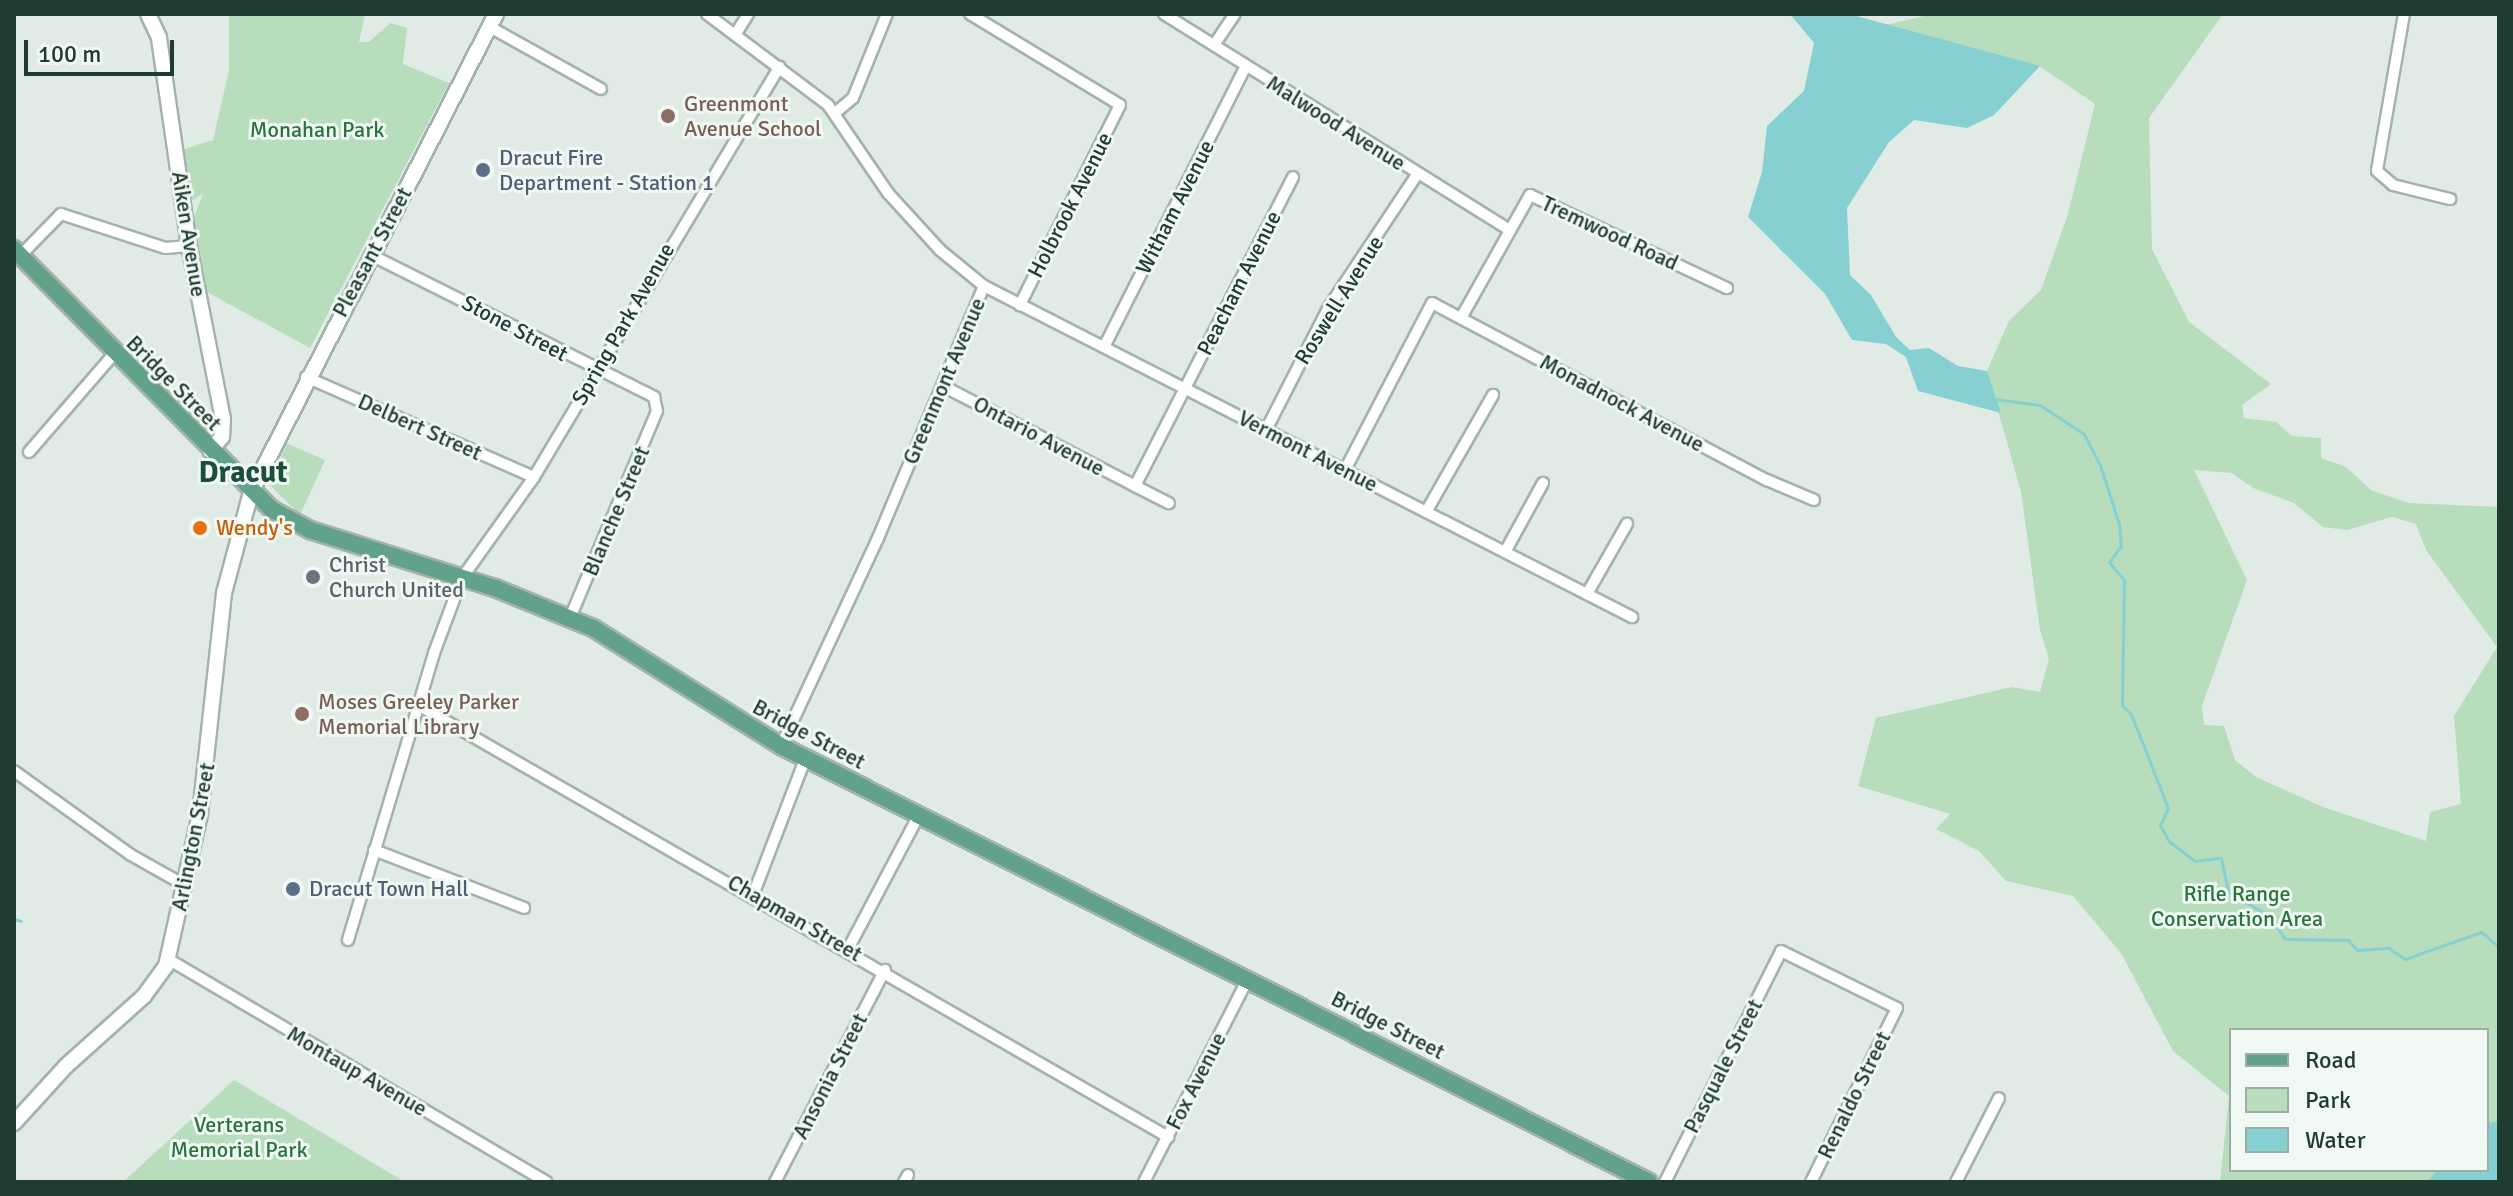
<!DOCTYPE html>
<style>
body{margin:0}
#map{position:relative;width:2513px;height:1196px;overflow:hidden;background:#e0ebe5;font-family:Signika,sans-serif}
div>[style]{position:absolute}
.green>*{inset:0;background:#b8ddbd}
.water>*{inset:0;background:#86d0d2}
.stream>*{height:3px;margin:-1.5px;padding:0 1.5px;transform-origin:1.5px;border-radius:1.5px;background:#86d0d2}
.roads{filter:drop-shadow(2px 0 #a3b3ab) drop-shadow(-2px 0 #a3b3ab) drop-shadow(0 2px #a3b3ab) drop-shadow(0 -2px #a3b3ab)}
.street>*{height:10px;margin:-5px;padding:0 5px;transform-origin:5px;border-radius:5px;background:#fff}
.secondary>*{height:14px;margin:-7px;padding:0 7px;transform-origin:7px;border-radius:7px;background:#fff}
.primary>*{height:16px;margin:-8px;padding:0 8px;transform-origin:8px;border-radius:8px;background:#63a28a}
.dots>*{width:22px;height:22px;translate:-50% -50%;box-sizing:border-box;border:4px solid #f0f8f3;border-radius:50%}
span{translate:-50% -50%;white-space:nowrap;text-align:center;line-height:1.15;-webkit-text-stroke:6px #f0f8f3;paint-order:stroke}
.education-label{font-size:22px;color:#785e54}
.left{translate:0 -50%;text-align:left}
.street-label{font-size:22px;color:#203c31}
.park-label{font-size:22px;color:#29743d}
.service-label{font-size:22px;color:#4e5e75}
.food-label{font-size:22px;color:#c56008}
.worship-label{font-size:22px;color:#5b616d}
.district-label{font-size:30px;color:#1c4e3c;font-weight:700}
.frame{position:absolute;inset:0;border:16px solid #203c31;pointer-events:none}
.legend{position:absolute;left:2229px;top:1028px;width:260px;height:144px;box-sizing:border-box;background:#f0f8f3;border:2px solid #9dada5;margin:0;padding:10px 14px;list-style:none;font-size:24px;color:#203c31}
.legend li{display:flex;align-items:center;gap:16px;height:40px}
.legend b{width:40px;border:2px solid #9dada5}
.scale{position:absolute;left:24px;top:40px;width:150px;height:36px;box-sizing:border-box;border:4px solid #203c31;border-top:0;padding-left:10px;font-size:24px;line-height:28px;white-space:nowrap;color:#203c31;-webkit-text-stroke:6px #f0f8f3;paint-order:stroke}
</style>
<div id="map">
<div class="green">
<i style="clip-path:polygon(229px 14px,365px 14px,359px 42px,369px 42px,390px 23px,407px 28px,403px 64px,449px 83px,310px 348px,207px 292px,193px 219px,203px 194px,192px 200px,179px 151px,213px 140px,229px 70px)"></i>
<i style="clip-path:polygon(evenodd,1932px 14px,2223px 14px,2149px 118px,2152px 249px,2189px 322px,2271px 384px,2242px 405px,2244px 418px,2276px 422px,2292px 436px,2321px 438px,2321px 458px,2346px 467px,2371px 490px,2409px 503px,2499px 507px,2499px 1182px,2220px 1182px,2229px 1096px,2173px 1051px,2121px 953px,2073px 896px,2006px 881px,1979px 851px,1936px 829px,1950px 814px,1858px 786px,1876px 718px,2012px 687px,2040px 692px,2049px 659px,2040px 630px,2021px 492px,1987px 371px,2009px 321px,2041px 290px,2068px 214px,2095px 104px,2039px 66px,1881px 26px,1932px 14px,2194px 470px,2232px 473px,2253px 488px,2294px 503px,2323px 527px,2347px 530px,2392px 517px,2416px 524px,2426px 550px,2497px 647px,2454px 716px,2461px 804px,2430px 812px,2426px 841px,2323px 807px,2256px 777px,2235px 760px,2224px 726px,2204px 725px,2202px 706px,2247px 580px,2194px 470px,1932px 14px,2231px 1030px,2487px 1030px,2487px 1170px,2231px 1170px,2231px 1030px)"></i>
<i style="clip-path:polygon(286px 443px,325px 460px,300px 515px,271px 486px)"></i>
<i style="clip-path:polygon(234px 1080px,405px 1182px,123px 1182px)"></i>
</div>
<div class="water">
<i style="clip-path:polygon(1790px 14px,1849px 14px,2040px 66px,1994px 115px,1967px 128px,1914px 120px,1889px 142px,1847px 208px,1850px 275px,1871px 295px,1896px 337px,1910px 350px,1929px 348px,1958px 366px,1987px 371px,2001px 413px,1918px 391px,1906px 357px,1886px 344px,1852px 340px,1825px 294px,1748px 217px,1762px 172px,1767px 126px,1804px 91px,1814px 43px)"></i>
<i style="clip-path:polygon(2499px 1121px,2499px 1182px,2427px 1182px,2438px 1170px,2487px 1170px,2487px 1123px)"></i>
</div>
<div class="stream">
<i style="left:1995px;top:399px;width:45px;rotate:7.6deg"></i>
<i style="left:2040px;top:405px;width:53px;rotate:33.4deg"></i>
<i style="left:2084px;top:434px;width:35px;rotate:63deg"></i>
<i style="left:2100px;top:465px;width:62px;rotate:72.1deg"></i>
<i style="left:2119px;top:524px;width:22px;rotate:85deg"></i>
<i style="left:2121px;top:546px;width:20px;rotate:127deg"></i>
<i style="left:2109px;top:562px;width:23px;rotate:50deg"></i>
<i style="left:2124px;top:580px;width:125px;rotate:90.9deg"></i>
<i style="left:2122px;top:705px;width:13px;rotate:45deg"></i>
<i style="left:2131px;top:714px;width:101px;rotate:68.5deg"></i>
<i style="left:2168px;top:808px;width:19px;rotate:115deg"></i>
<i style="left:2160px;top:825px;width:18px;rotate:61deg"></i>
<i style="left:2169px;top:841px;width:33px;rotate:38deg"></i>
<i style="left:2195px;top:861px;width:26px;rotate:-7deg"></i>
<i style="left:2221px;top:858px;width:35px;rotate:78deg"></i>
<i style="left:2228px;top:892px;width:50px;rotate:30.2deg"></i>
<i style="left:2271px;top:917px;width:26px;rotate:58deg"></i>
<i style="left:2285px;top:939px;width:63px;rotate:0.9deg"></i>
<i style="left:2348px;top:940px;width:13px;rotate:48deg"></i>
<i style="left:2357px;top:950px;width:32px;rotate:-4deg"></i>
<i style="left:2389px;top:948px;width:19px;rotate:35deg"></i>
<i style="left:2405px;top:959px;width:81px;rotate:-19.6deg"></i>
<i style="left:2481px;top:932px;width:23px;rotate:40deg"></i>
<i style="left:14px;top:919px;width:7px;rotate:16deg"></i>
</div>
<div class="roads">
<div class="street">
<i style="left:707px;top:14px;width:151px;rotate:36.9deg"></i>
<i style="left:828px;top:105px;width:107px;rotate:55.7deg"></i>
<i style="left:888px;top:193px;width:77px;rotate:47.6deg"></i>
<i style="left:940px;top:250px;width:57px;rotate:39.3deg"></i>
<i style="left:984px;top:286px;width:728px;rotate:27.06deg"></i>
<i style="left:970px;top:14px;width:175px;rotate:31.2deg"></i>
<i style="left:1120px;top:105px;width:224px;rotate:116.6deg"></i>
<i style="left:1164px;top:14px;width:408px;rotate:32deg"></i>
<i style="left:2404px;top:14px;width:159px;rotate:99.8deg"></i>
<i style="left:2377px;top:171px;width:21px;rotate:41deg"></i>
<i style="left:2393px;top:185px;width:59px;rotate:13.8deg"></i>
<i style="left:490px;top:27px;width:127px;rotate:29.2deg"></i>
<i style="left:735px;top:35px;width:25px;rotate:-58deg"></i>
<i style="left:1214px;top:45px;width:37px;rotate:-56deg"></i>
<i style="left:835px;top:113px;width:23px;rotate:-40deg"></i>
<i style="left:853px;top:98px;width:91px;rotate:-68deg"></i>
<i style="left:371px;top:255px;width:317px;rotate:26.6deg"></i>
<i style="left:654px;top:397px;width:14px;rotate:78deg"></i>
<i style="left:657px;top:411px;width:225px;rotate:112.8deg"></i>
<i style="left:20px;top:256px;width:59px;rotate:-45.7deg"></i>
<i style="left:61px;top:214px;width:109px;rotate:18.1deg"></i>
<i style="left:165px;top:248px;width:24px;rotate:-5deg"></i>
<i style="left:1461px;top:318px;width:141px;rotate:-60.7deg"></i>
<i style="left:1530px;top:195px;width:218px;rotate:25.3deg"></i>
<i style="left:1104px;top:347px;width:315px;rotate:-63.2deg"></i>
<i style="left:306px;top:377px;width:249px;rotate:23.7deg"></i>
<i style="left:943px;top:386px;width:216px;rotate:27.5deg"></i>
<i style="left:1135px;top:486px;width:347px;rotate:-62.9deg"></i>
<i style="left:1266px;top:430px;width:138px;rotate:-62.9deg"></i>
<i style="left:1329px;top:307px;width:161px;rotate:-56.4deg"></i>
<i style="left:29px;top:452px;width:130px;rotate:-49.1deg"></i>
<i style="left:1345px;top:470px;width:188px;rotate:-62.5deg"></i>
<i style="left:1432px;top:303px;width:379px;rotate:27.9deg"></i>
<i style="left:1767px;top:480px;width:51px;rotate:23.1deg"></i>
<i style="left:1135px;top:486px;width:38px;rotate:27deg"></i>
<i style="left:1426px;top:512px;width:135px;rotate:-60.2deg"></i>
<i style="left:1505px;top:552px;width:79px;rotate:-61.2deg"></i>
<i style="left:1587px;top:594px;width:81px;rotate:-60.3deg"></i>
<i style="left:418px;top:705px;width:866px;rotate:29.94deg"></i>
<i style="left:781px;top:746px;width:230px;rotate:-65deg"></i>
<i style="left:878px;top:538px;width:273px;rotate:-67.2deg"></i>
<i style="left:14px;top:771px;width:144px;rotate:35.7deg"></i>
<i style="left:131px;top:855px;width:63px;rotate:29.4deg"></i>
<i style="left:374px;top:850px;width:161px;rotate:21.1deg"></i>
<i style="left:753px;top:895px;width:148px;rotate:-69deg"></i>
<i style="left:348px;top:940px;width:300px;rotate:-73.3deg"></i>
<i style="left:434px;top:653px;width:80px;rotate:-69.5deg"></i>
<i style="left:462px;top:578px;width:124px;rotate:-54.5deg"></i>
<i style="left:534px;top:477px;width:478px;rotate:-59.1deg"></i>
<i style="left:848px;top:949px;width:152px;rotate:-62.1deg"></i>
<i style="left:168px;top:959px;width:439px;rotate:30.5deg"></i>
<i style="left:775px;top:1182px;width:239px;rotate:-62.6deg"></i>
<i style="left:904px;top:1182px;width:8px;rotate:-60deg"></i>
<i style="left:1144px;top:1182px;width:228px;rotate:-62.9deg"></i>
<i style="left:1665px;top:1182px;width:258px;rotate:-63.3deg"></i>
<i style="left:1781px;top:951px;width:129px;rotate:26.2deg"></i>
<i style="left:1897px;top:1008px;width:194px;rotate:116.3deg"></i>
<i style="left:1956px;top:1182px;width:94px;rotate:-62.9deg"></i>
</div>
<div class="secondary">
<i style="left:148px;top:14px;width:26px;rotate:65deg"></i>
<i style="left:159px;top:38px;width:210px;rotate:81.8deg"></i>
<i style="left:189px;top:246px;width:176px;rotate:78.9deg"></i>
<i style="left:223px;top:419px;width:18px;rotate:93deg"></i>
<i style="left:222px;top:437px;width:18px;rotate:131deg"></i>
<i style="left:14px;top:1123px;width:77px;rotate:-47.6deg"></i>
<i style="left:66px;top:1066px;width:105px;rotate:-41.9deg"></i>
<i style="left:144px;top:996px;width:37px;rotate:-54deg"></i>
<i style="left:166px;top:966px;width:156px;rotate:-77.4deg"></i>
<i style="left:200px;top:814px;width:222px;rotate:-83.8deg"></i>
<i style="left:224px;top:593px;width:105px;rotate:-75deg"></i>
<i style="left:251px;top:492px;width:537px;rotate:-62.86deg"></i>
</div>
<div class="primary">
<i style="left:14px;top:249px;width:366px;rotate:45.3deg"></i>
<i style="left:271px;top:509px;width:44px;rotate:28.3deg"></i>
<i style="left:310px;top:530px;width:194px;rotate:17.4deg"></i>
<i style="left:495px;top:588px;width:106px;rotate:22.2deg"></i>
<i style="left:593px;top:628px;width:222px;rotate:32.1deg"></i>
<i style="left:781px;top:746px;width:971px;rotate:26.67deg"></i>
</div>
</div>
<div class="dots">
<i style="left:668px;top:116px;background:#8d6e63"></i>
<i style="left:483px;top:170px;background:#5c6f8a"></i>
<i style="left:200px;top:528px;background:#e8710a"></i>
<i style="left:313px;top:577px;background:#6b7280"></i>
<i style="left:302px;top:714px;background:#8d6e63"></i>
<i style="left:293px;top:889px;background:#5c6f8a"></i>
</div>
<div class="education-label">
<span class="left" style="left:684px;top:116px">Greenmont<br>Avenue School</span>
<span class="left" style="left:318px;top:714px">Moses Greeley Parker<br>Memorial Library</span>
</div>
<div class="street-label">
<span style="left:1336px;top:123px;rotate:32deg">Malwood Avenue</span>
<span style="left:1070px;top:205px;rotate:-63deg">Holbrook Avenue</span>
<span style="left:1175px;top:207px;rotate:-63deg">Witham Avenue</span>
<span style="left:1610px;top:233px;rotate:25deg">Tremwood Road</span>
<span style="left:189px;top:234px;rotate:81deg">Aiken Avenue</span>
<span style="left:372px;top:252px;rotate:-62deg">Pleasant Street</span>
<span style="left:1239px;top:283px;rotate:-63deg">Peacham Avenue</span>
<span style="left:1339px;top:300px;rotate:-58deg">Roswell Avenue</span>
<span style="left:623px;top:324px;rotate:-60deg">Spring Park Avenue</span>
<span style="left:515px;top:328px;rotate:28deg">Stone Street</span>
<span style="left:944px;top:381px;rotate:-67deg">Greenmont Avenue</span>
<span style="left:174px;top:383px;rotate:45deg">Bridge Street</span>
<span style="left:1622px;top:403px;rotate:28deg">Monadnock Avenue</span>
<span style="left:420px;top:427px;rotate:24deg">Delbert Street</span>
<span style="left:1039px;top:436px;rotate:28deg">Ontario Avenue</span>
<span style="left:1308px;top:451px;rotate:27deg">Vermont Avenue</span>
<span style="left:616px;top:511px;rotate:-67deg">Blanche Street</span>
<span style="left:809px;top:734px;rotate:28deg">Bridge Street</span>
<span style="left:193px;top:837px;rotate:-79deg">Arlington Street</span>
<span style="left:795px;top:918px;rotate:30deg">Chapman Street</span>
<span style="left:1388px;top:1025px;rotate:27deg">Bridge Street</span>
<span style="left:1723px;top:1066px;rotate:-63deg">Pasquale Street</span>
<span style="left:357px;top:1071px;rotate:30deg">Montaup Avenue</span>
<span style="left:830px;top:1076px;rotate:-63deg">Ansonia Street</span>
<span style="left:1196px;top:1081px;rotate:-63deg">Fox Avenue</span>
<span style="left:1854px;top:1095px;rotate:-64deg">Renaldo Street</span>
</div>
<div class="park-label">
<span style="left:317px;top:130px">Monahan Park</span>
<span style="left:2237px;top:906px">Rifle Range<br>Conservation Area</span>
<span style="left:239px;top:1137px">Verterans<br>Memorial Park</span>
</div>
<div class="service-label">
<span class="left" style="left:499px;top:170px">Dracut Fire<br>Department - Station 1</span>
<span class="left" style="left:309px;top:889px">Dracut Town Hall</span>
</div>
<div class="food-label">
<span class="left" style="left:216px;top:528px">Wendy's</span>
</div>
<div class="worship-label">
<span class="left" style="left:329px;top:577px">Christ<br>Church United</span>
</div>
<div class="district-label">
<span style="left:243px;top:473px">Dracut</span>
</div>
<div class="frame"></div>
<ul class="legend">
<li><b style="height:10px;background:#63a28a"></b>Road</li>
<li><b style="height:22px;background:#b8ddbd"></b>Park</li>
<li><b style="height:22px;background:#86d0d2"></b>Water</li>
</ul>
<div class="scale">100 m</div>
</div>
